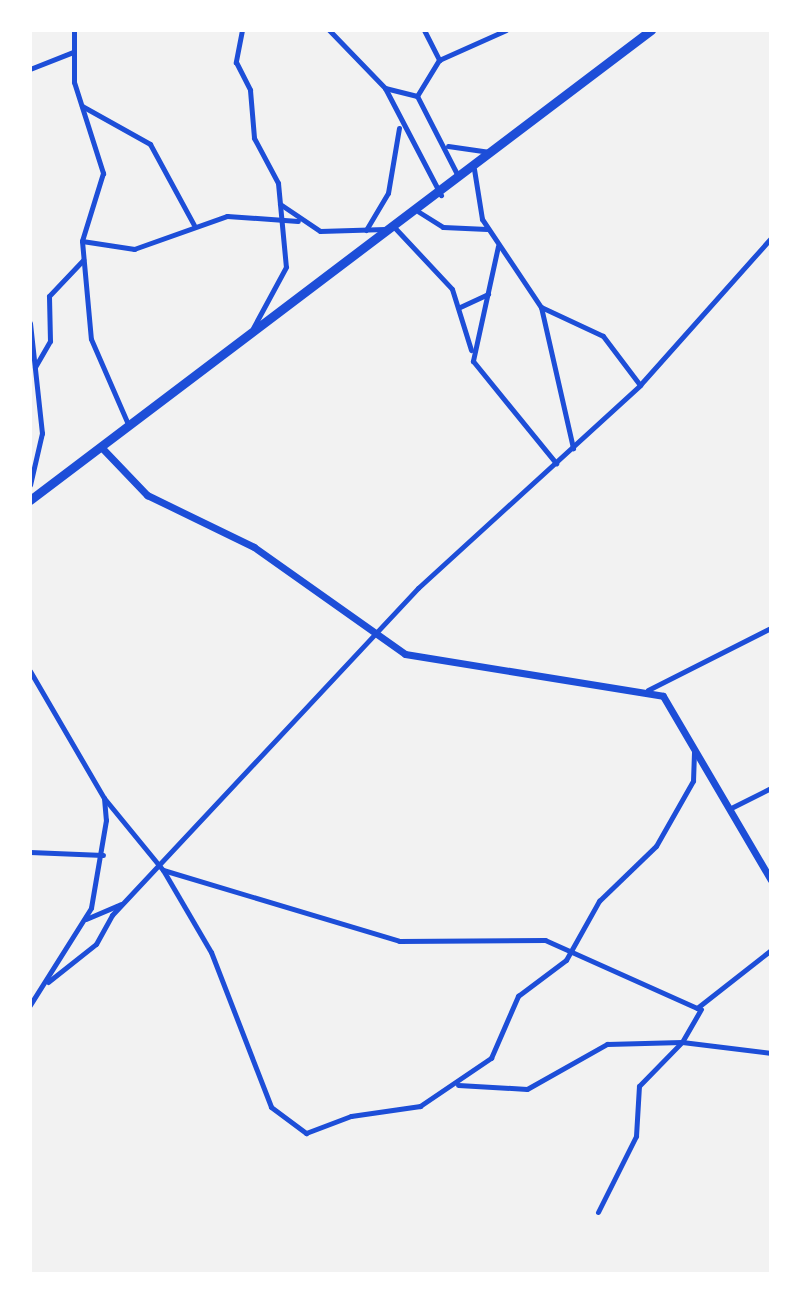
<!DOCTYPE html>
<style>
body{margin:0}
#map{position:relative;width:801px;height:1304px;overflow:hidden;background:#f2f2f2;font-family:"Roboto Condensed",sans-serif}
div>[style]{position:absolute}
.minor>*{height:5px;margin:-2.5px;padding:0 2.5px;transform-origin:2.5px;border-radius:2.5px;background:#1d4ed8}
.tertiary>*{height:7px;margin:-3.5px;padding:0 3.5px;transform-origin:3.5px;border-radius:3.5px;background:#1d4ed8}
.trunk>*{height:9px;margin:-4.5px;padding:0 4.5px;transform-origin:4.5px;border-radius:4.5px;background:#1d4ed8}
span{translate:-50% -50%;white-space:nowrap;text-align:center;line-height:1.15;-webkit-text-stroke:8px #fff;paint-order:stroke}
.frame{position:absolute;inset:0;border:32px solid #fff;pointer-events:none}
</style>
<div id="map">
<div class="minor">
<i style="left:74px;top:30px;width:52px;rotate:90deg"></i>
<i style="left:74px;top:82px;width:96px;rotate:72.3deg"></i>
<i style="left:103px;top:173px;width:71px;rotate:107.2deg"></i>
<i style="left:82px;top:241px;width:98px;rotate:84.8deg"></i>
<i style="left:91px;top:339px;width:93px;rotate:66.5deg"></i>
<i style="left:242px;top:30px;width:33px;rotate:101deg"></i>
<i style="left:236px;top:62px;width:31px;rotate:63deg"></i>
<i style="left:250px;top:90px;width:48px;rotate:85.2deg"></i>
<i style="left:254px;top:138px;width:51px;rotate:61.9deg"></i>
<i style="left:278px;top:183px;width:84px;rotate:84.6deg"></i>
<i style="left:286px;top:267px;width:69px;rotate:118.4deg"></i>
<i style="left:329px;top:30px;width:81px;rotate:46deg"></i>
<i style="left:385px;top:88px;width:33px;rotate:14deg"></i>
<i style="left:424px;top:30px;width:34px;rotate:63deg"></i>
<i style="left:30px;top:69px;width:46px;rotate:-21.6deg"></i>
<i style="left:385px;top:88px;width:121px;rotate:62.4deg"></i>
<i style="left:82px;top:106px;width:78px;rotate:29.2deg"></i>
<i style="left:150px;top:144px;width:92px;rotate:61.5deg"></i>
<i style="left:448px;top:146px;width:42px;rotate:8.1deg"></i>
<i style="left:474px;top:169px;width:51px;rotate:80.9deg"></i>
<i style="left:482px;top:219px;width:106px;rotate:56.2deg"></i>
<i style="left:541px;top:307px;width:68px;rotate:25.1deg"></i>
<i style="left:603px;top:336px;width:61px;rotate:52.9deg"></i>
<i style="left:458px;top:176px;width:90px;rotate:-117.1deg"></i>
<i style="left:417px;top:96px;width:42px;rotate:-58.6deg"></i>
<i style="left:439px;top:60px;width:73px;rotate:-24.1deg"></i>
<i style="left:280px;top:204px;width:48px;rotate:34deg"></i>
<i style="left:320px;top:231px;width:65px;rotate:-1.8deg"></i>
<i style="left:419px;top:212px;width:28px;rotate:32deg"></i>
<i style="left:443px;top:227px;width:44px;rotate:2.6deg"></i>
<i style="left:395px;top:228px;width:83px;rotate:46.9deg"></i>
<i style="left:452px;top:289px;width:64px;rotate:72.7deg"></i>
<i style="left:366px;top:230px;width:43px;rotate:-59.3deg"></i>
<i style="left:388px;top:193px;width:66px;rotate:-80.4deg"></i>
<i style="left:82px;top:241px;width:53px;rotate:8.7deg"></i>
<i style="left:134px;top:249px;width:99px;rotate:-19.5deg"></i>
<i style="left:227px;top:216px;width:71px;rotate:4deg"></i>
<i style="left:498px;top:246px;width:118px;rotate:102.3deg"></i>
<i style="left:473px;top:361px;width:132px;rotate:50.9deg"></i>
<i style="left:460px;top:307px;width:31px;rotate:-25deg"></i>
<i style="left:541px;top:307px;width:145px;rotate:77.2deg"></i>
<i style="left:30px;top:323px;width:111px;rotate:83.8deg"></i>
<i style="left:42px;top:433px;width:53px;rotate:103deg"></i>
<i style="left:35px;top:367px;width:30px;rotate:-60deg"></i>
<i style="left:50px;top:341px;width:45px;rotate:-91.3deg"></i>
<i style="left:49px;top:296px;width:50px;rotate:-46.6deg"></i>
<i style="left:30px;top:671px;width:147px;rotate:59.8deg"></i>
<i style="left:104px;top:798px;width:22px;rotate:85deg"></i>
<i style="left:106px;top:820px;width:89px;rotate:99.7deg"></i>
<i style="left:91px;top:908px;width:115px;rotate:122.2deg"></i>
<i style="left:648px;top:690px;width:138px;rotate:-26.8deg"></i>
<i style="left:104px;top:798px;width:93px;rotate:50.7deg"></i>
<i style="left:163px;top:870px;width:246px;rotate:16.7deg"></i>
<i style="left:399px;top:941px;width:146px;rotate:-0.4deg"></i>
<i style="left:545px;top:940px;width:167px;rotate:24.1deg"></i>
<i style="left:697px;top:1008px;width:94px;rotate:-38.1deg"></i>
<i style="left:731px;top:808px;width:45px;rotate:-26.6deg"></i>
<i style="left:30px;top:852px;width:73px;rotate:2.4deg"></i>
<i style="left:163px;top:870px;width:95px;rotate:59.7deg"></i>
<i style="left:211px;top:952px;width:166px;rotate:68.8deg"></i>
<i style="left:271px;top:1107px;width:44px;rotate:36.6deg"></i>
<i style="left:306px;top:1133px;width:48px;rotate:-20.7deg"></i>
<i style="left:351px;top:1116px;width:70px;rotate:-8.2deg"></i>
<i style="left:420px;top:1106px;width:86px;rotate:-34.1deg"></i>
<i style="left:491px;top:1058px;width:68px;rotate:-66.5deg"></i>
<i style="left:518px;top:996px;width:60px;rotate:-36.9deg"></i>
<i style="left:566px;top:960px;width:68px;rotate:-60.8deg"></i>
<i style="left:599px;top:901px;width:79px;rotate:-44deg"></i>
<i style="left:656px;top:846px;width:75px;rotate:-60.4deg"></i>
<i style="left:693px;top:781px;width:31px;rotate:-88deg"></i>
<i style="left:86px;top:919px;width:38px;rotate:-23deg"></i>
<i style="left:48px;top:982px;width:61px;rotate:-38.4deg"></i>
<i style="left:96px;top:944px;width:33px;rotate:-61deg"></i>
<i style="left:112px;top:915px;width:448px;rotate:-46.9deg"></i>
<i style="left:418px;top:588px;width:301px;rotate:-42.4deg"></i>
<i style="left:640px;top:385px;width:197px;rotate:-48.3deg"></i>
<i style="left:458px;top:1085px;width:69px;rotate:3.3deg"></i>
<i style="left:527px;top:1089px;width:92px;rotate:-29.4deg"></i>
<i style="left:607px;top:1044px;width:75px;rotate:-1.5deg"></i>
<i style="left:682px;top:1042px;width:90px;rotate:7deg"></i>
<i style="left:598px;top:1212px;width:85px;rotate:-63.4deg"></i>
<i style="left:636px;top:1136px;width:50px;rotate:-86.6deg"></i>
<i style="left:639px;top:1086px;width:62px;rotate:-45.7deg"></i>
<i style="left:682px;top:1042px;width:38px;rotate:-60deg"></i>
</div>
<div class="tertiary">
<i style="left:103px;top:449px;width:64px;rotate:46.3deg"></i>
<i style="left:147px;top:495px;width:119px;rotate:25.9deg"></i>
<i style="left:254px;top:547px;width:185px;rotate:35.3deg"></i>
<i style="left:405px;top:654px;width:261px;rotate:9.2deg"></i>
<i style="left:663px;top:696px;width:213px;rotate:59.6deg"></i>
</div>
<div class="trunk">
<i style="left:30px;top:500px;width:779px;rotate:-37.12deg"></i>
</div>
<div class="frame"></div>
</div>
